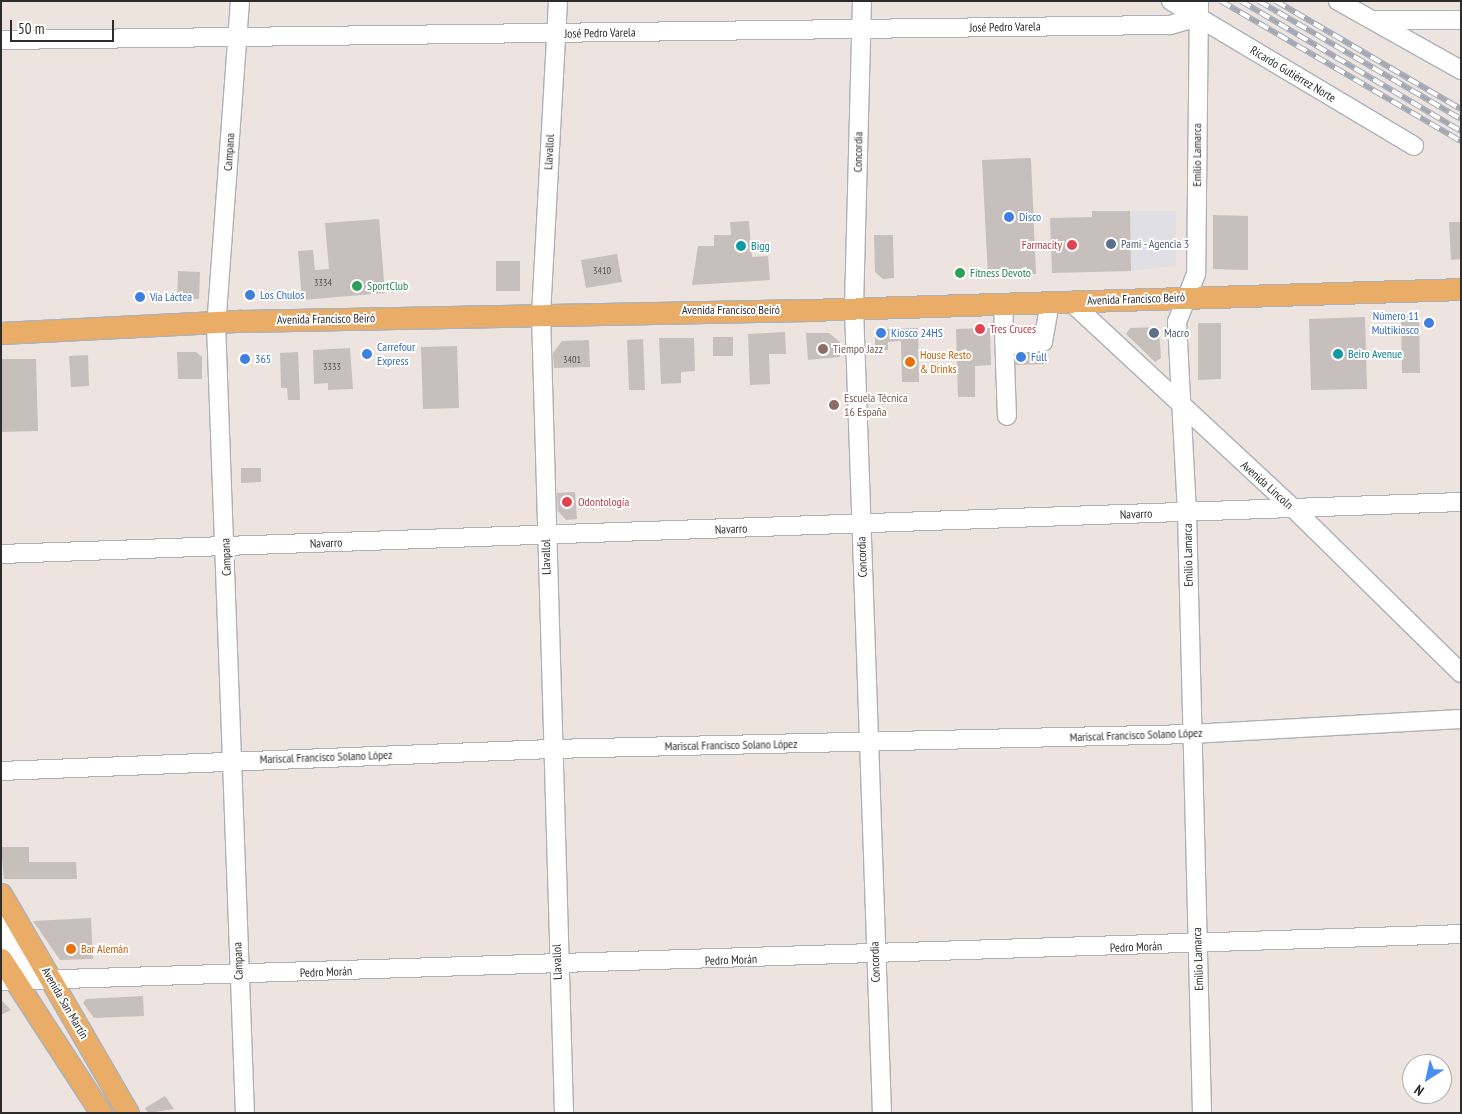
<!DOCTYPE html>
<meta charset="utf-8">
<style>
body{margin:0}
#map{position:relative;width:1462px;height:1114px;overflow:hidden;background:#ede4e0;font-family:"PT Sans Narrow",sans-serif}
div>[style]{position:absolute}
.industrial>*{inset:0;background:#e0dfe6}
.building>*{inset:0;background:#c6bfbb}
.roads{filter:drop-shadow(1px 0 #acb1b8) drop-shadow(-1px 0 #acb1b8) drop-shadow(0 1px #acb1b8) drop-shadow(0 -1px #acb1b8)}
.minor>*{height:18px;margin:-9px;padding:0 9px;transform-origin:9px;border-radius:9px;background:#fff}
.major>*{height:21px;margin:-10.5px;padding:0 10.5px;transform-origin:10.5px;border-radius:10.5px;background:#eaad67}
.rail>*{height:5.5px;margin-top:-2.75px;transform-origin:0;background:repeating-linear-gradient(90deg,#fff 0 11px,#a2a9b5 0 22px);box-sizing:border-box;border-block:1px solid #a2a9b5}
.dots>*{width:14px;height:14px;translate:-50% -50%;box-sizing:border-box;border:2px solid #fff;border-radius:50%}
span{translate:-50% -50%;white-space:nowrap;text-align:center;line-height:1.15;-webkit-text-stroke:4px #fff;paint-order:stroke}
.number-label{font-size:10px;color:#525150}
.number-label span{-webkit-text-stroke-width:0}
.street-label{font-size:12px;color:#2c2c2c}
.shop-label{font-size:12px;color:#366cbe}
.left{translate:0 -50%;text-align:left}
.right{translate:-100% -50%;text-align:right}
.service-label{font-size:12px;color:#4e5e75}
.health-label{font-size:12px;color:#be3a42}
.culture-label{font-size:12px;color:#0d838f}
.leisure-label{font-size:12px;color:#27864d}
.education-label{font-size:12px;color:#785e54}
.food-label{font-size:12px;color:#c56008}
.frame{position:absolute;inset:0;border:2px solid #2c2c2c;pointer-events:none}
.north{position:absolute;left:1402px;top:1054px;width:50px;height:50px;box-sizing:border-box;background:#fff;border:1px solid #ababab;border-radius:50%;rotate:215deg;font-size:14px;font-weight:700;line-height:20px;text-align:center;color:#2c2c2c}
.north::after{content:'';display:block;margin:auto;width:18px;height:22px;background:#488ff1;clip-path:polygon(50% 0,100% 100%,50% 72%,0 100%)}
.scale{position:absolute;left:10px;top:20px;width:104px;height:22px;box-sizing:border-box;border:2px solid #2c2c2c;border-top:0;padding-left:6px;font-size:15px;line-height:18px;white-space:nowrap;color:#2c2c2c;-webkit-text-stroke:4px #fff;paint-order:stroke}
</style>
<div id="map">
<div class="industrial">
<i style="clip-path:polygon(1130px 211px,1176px 211px,1176px 266px,1131px 271px)"></i>
</div>
<div class="building">
<i style="clip-path:polygon(1031px 158px,1036px 274px,988px 276px,982px 160px)"></i>
<i style="clip-path:polygon(1092px 211px,1130px 211px,1131px 271px,1052px 273px,1050px 218px,1092px 217px)"></i>
<i style="clip-path:polygon(1213px 215px,1248px 216px,1248px 270px,1213px 269px)"></i>
<i style="clip-path:polygon(379px 219px,385px 293px,302px 300px,298px 251px,313px 250px,315px 270px,329px 269px,325px 223px)"></i>
<i style="clip-path:polygon(749px 221px,752px 257px,768px 256px,770px 280px,692px 285px,698px 246px,714px 246px,714px 235px,731px 235px,730px 222px)"></i>
<i style="clip-path:polygon(1449px 222px,1461px 222px,1461px 259px,1451px 260px)"></i>
<i style="clip-path:polygon(874px 235px,893px 235px,894px 278px,883px 279px,875px 272px)"></i>
<i style="clip-path:polygon(617px 254px,622px 282px,586px 288px,581px 260px)"></i>
<i style="clip-path:polygon(496px 261px,520px 261px,520px 291px,496px 291px)"></i>
<i style="clip-path:polygon(178px 271px,200px 272px,199px 299px,177px 298px)"></i>
<i style="clip-path:polygon(1401px 315px,1419px 315px,1420px 373px,1402px 373px)"></i>
<i style="clip-path:polygon(1365px 317px,1367px 389px,1311px 390px,1309px 319px)"></i>
<i style="clip-path:polygon(1198px 323px,1221px 323px,1221px 379px,1198px 380px)"></i>
<i style="clip-path:polygon(1043px 326px,1044px 364px,1013px 365px,1012px 327px)"></i>
<i style="clip-path:polygon(1159px 327px,1161px 358px,1155px 362px,1126px 334px,1130px 328px)"></i>
<i style="clip-path:polygon(918px 328px,919px 382px,902px 382px,901px 341px,888px 342px,888px 350px,875px 350px,875px 337px,883px 329px)"></i>
<i style="clip-path:polygon(990px 328px,991px 365px,975px 366px,975px 397px,958px 397px,956px 329px)"></i>
<i style="clip-path:polygon(785px 332px,786px 354px,769px 354px,770px 384px,750px 385px,748px 334px)"></i>
<i style="clip-path:polygon(806px 333px,829px 333px,840px 342px,840px 357px,808px 360px)"></i>
<i style="clip-path:polygon(713px 337px,733px 337px,733px 356px,713px 356px)"></i>
<i style="clip-path:polygon(659px 338px,694px 338px,695px 371px,681px 372px,681px 383px,661px 384px)"></i>
<i style="clip-path:polygon(643px 339px,645px 390px,629px 390px,627px 340px)"></i>
<i style="clip-path:polygon(589px 340px,590px 367px,554px 368px,553px 353px,562px 341px)"></i>
<i style="clip-path:polygon(457px 346px,459px 408px,423px 409px,421px 347px)"></i>
<i style="clip-path:polygon(350px 348px,353px 389px,328px 390px,328px 383px,314px 384px,313px 350px)"></i>
<i style="clip-path:polygon(177px 352px,196px 352px,202px 357px,202px 379px,178px 379px)"></i>
<i style="clip-path:polygon(298px 352px,300px 400px,288px 400px,287px 388px,281px 388px,280px 353px)"></i>
<i style="clip-path:polygon(88px 355px,89px 386px,71px 387px,69px 356px)"></i>
<i style="clip-path:polygon(1px 359px,36px 359px,38px 431px,2px 432px)"></i>
<i style="clip-path:polygon(241px 468px,261px 468px,261px 482px,241px 483px)"></i>
<i style="clip-path:polygon(575px 492px,577px 519px,566px 520px,558px 511px,557px 493px)"></i>
<i style="clip-path:polygon(1px 847px,29px 847px,29px 862px,76px 862px,77px 879px,4px 879px)"></i>
<i style="clip-path:polygon(91px 918px,93px 959px,60px 960px,33px 921px)"></i>
<i style="clip-path:polygon(143px 996px,144px 1016px,94px 1018px,83px 1003px,86px 999px)"></i>
<i style="clip-path:polygon(1px 1000px,11px 1010px,1px 1015px)"></i>
<i style="clip-path:polygon(165px 1096px,174px 1109px,148px 1113px,145px 1108px)"></i>
</div>
<div class="roads">
<div class="minor">
<i style="left:240px;top:1px;width:324px;rotate:94.2deg"></i>
<i style="left:216px;top:324px;width:790px;rotate:87.9deg"></i>
<i style="left:558px;top:1px;width:313px;rotate:93.1deg"></i>
<i style="left:541px;top:314px;width:799px;rotate:88.35deg"></i>
<i style="left:862px;top:1px;width:307px;rotate:91.5deg"></i>
<i style="left:854px;top:308px;width:805px;rotate:88.01deg"></i>
<i style="left:1171px;top:1px;width:283px;rotate:30.8deg"></i>
<i style="left:1199px;top:1px;width:273px;rotate:90.6deg"></i>
<i style="left:1196px;top:274px;width:52px;rotate:111.6deg"></i>
<i style="left:1177px;top:322px;width:190px;rotate:87deg"></i>
<i style="left:1187px;top:512px;width:601px;rotate:88.57deg"></i>
<i style="left:1338px;top:1px;width:141px;rotate:29.3deg"></i>
<i style="left:1374px;top:20px;width:87px"></i>
<i style="left:1px;top:40px;width:1169px;rotate:-0.74deg"></i>
<i style="left:1170px;top:25px;width:29px;rotate:-16deg"></i>
<i style="left:1070px;top:301px;width:306px;rotate:42.9deg"></i>
<i style="left:1294px;top:509px;width:234px;rotate:44.5deg"></i>
<i style="left:1003px;top:303px;width:113px;rotate:88deg"></i>
<i style="left:1005px;top:345px;width:38px;rotate:-5deg"></i>
<i style="left:1043px;top:342px;width:41px;rotate:-80.1deg"></i>
<i style="left:1px;top:554px;width:1461px;rotate:-2.04deg"></i>
<i style="left:1px;top:771px;width:550px;rotate:-2.29deg"></i>
<i style="left:551px;top:749px;width:640px;rotate:-1.34deg"></i>
<i style="left:1191px;top:734px;width:270px;rotate:-3.2deg"></i>
<i style="left:1px;top:922px;width:67px;rotate:56.5deg"></i>
<i style="left:1px;top:943px;width:30px;rotate:66deg"></i>
<i style="left:1px;top:981px;width:1461px;rotate:-1.84deg"></i>
</div>
<div class="major">
<i style="left:1px;top:333px;width:240px;rotate:-2.9deg"></i>
<i style="left:241px;top:321px;width:568px;rotate:-1.11deg"></i>
<i style="left:809px;top:310px;width:652px;rotate:-1.84deg"></i>
<i style="left:1px;top:894px;width:253px;rotate:59.9deg"></i>
<i style="left:1px;top:959px;width:184px;rotate:57deg"></i>
</div>
</div>
<div class="rail">
<i style="left:1221px;top:1px;width:278px;rotate:30.3deg"></i>
<i style="left:1241px;top:1px;width:256px;rotate:30.6deg"></i>
<i style="left:1259px;top:1px;width:234px;rotate:30.3deg"></i>
<i style="left:1276px;top:1px;width:214px;rotate:30.3deg"></i>
</div>
<div class="dots">
<i style="left:1009px;top:217px;background:#3f7fe0"></i>
<i style="left:1111px;top:244px;background:#5c6f8a"></i>
<i style="left:1072px;top:245px;background:#e0444e"></i>
<i style="left:741px;top:246px;background:#0f9aa8"></i>
<i style="left:960px;top:273px;background:#2e9e5b"></i>
<i style="left:357px;top:286px;background:#2e9e5b"></i>
<i style="left:250px;top:295px;background:#3f7fe0"></i>
<i style="left:140px;top:297px;background:#3f7fe0"></i>
<i style="left:1429px;top:323px;background:#3f7fe0"></i>
<i style="left:980px;top:329px;background:#e0444e"></i>
<i style="left:881px;top:333px;background:#3f7fe0"></i>
<i style="left:1154px;top:333px;background:#5c6f8a"></i>
<i style="left:823px;top:349px;background:#8d6e63"></i>
<i style="left:367px;top:354px;background:#3f7fe0"></i>
<i style="left:1338px;top:354px;background:#0f9aa8"></i>
<i style="left:1021px;top:357px;background:#3f7fe0"></i>
<i style="left:245px;top:359px;background:#3f7fe0"></i>
<i style="left:910px;top:362px;background:#e8710a"></i>
<i style="left:834px;top:405px;background:#8d6e63"></i>
<i style="left:567px;top:502px;background:#e0444e"></i>
<i style="left:71px;top:949px;background:#e8710a"></i>
</div>
<div class="number-label">
<span style="left:602px;top:271px">3410</span>
<span style="left:323px;top:283px">3334</span>
<span style="left:572px;top:360px">3401</span>
<span style="left:332px;top:367px">3333</span>
</div>
<div class="street-label">
<span style="left:1005px;top:27px;rotate:-1deg">José Pedro Varela</span>
<span style="left:600px;top:33px;rotate:-1deg">José Pedro Varela</span>
<span style="left:1293px;top:74px;rotate:31deg">Ricardo Gutiérrez Norte</span>
<span style="left:229px;top:152px;rotate:-86deg">Campana</span>
<span style="left:549px;top:152px;rotate:-87deg">Llavallol</span>
<span style="left:858px;top:152px;rotate:-89deg">Concordia</span>
<span style="left:1197px;top:155px;rotate:-90deg">Emilio Lamarca</span>
<span style="left:1136px;top:299px;rotate:-2deg">Avenida Francisco Beiró</span>
<span style="left:731px;top:310px">Avenida Francisco Beiró</span>
<span style="left:326px;top:319px;rotate:-1deg">Avenida Francisco Beiró</span>
<span style="left:1267px;top:485px;rotate:42deg">Avenida Lincoln</span>
<span style="left:1136px;top:514px;rotate:-2deg">Navarro</span>
<span style="left:731px;top:529px;rotate:-2deg">Navarro</span>
<span style="left:326px;top:543px;rotate:-2deg">Navarro</span>
<span style="left:1188px;top:555px;rotate:-91deg">Emilio Lamarca</span>
<span style="left:226px;top:557px;rotate:-92deg">Campana</span>
<span style="left:546px;top:557px;rotate:-91deg">Llavallol</span>
<span style="left:862px;top:557px;rotate:-92deg">Concordia</span>
<span style="left:1136px;top:735px;rotate:-2deg">Mariscal Francisco Solano López</span>
<span style="left:731px;top:745px;rotate:-1deg">Mariscal Francisco Solano López</span>
<span style="left:326px;top:757px;rotate:-2deg">Mariscal Francisco Solano López</span>
<span style="left:1136px;top:947px;rotate:-2deg">Pedro Morán</span>
<span style="left:1198px;top:959px;rotate:-92deg">Emilio Lamarca</span>
<span style="left:731px;top:960px;rotate:-2deg">Pedro Morán</span>
<span style="left:238px;top:961px;rotate:-92deg">Campana</span>
<span style="left:557px;top:962px;rotate:-92deg">Llavallol</span>
<span style="left:875px;top:962px;rotate:-92deg">Concordia</span>
<span style="left:326px;top:972px;rotate:-2deg">Pedro Morán</span>
<span style="left:65px;top:1003px;rotate:60deg">Avenida San Martín</span>
</div>
<div class="shop-label">
<span class="left" style="left:1019px;top:217px">Disco</span>
<span class="left" style="left:260px;top:295px">Los Chulos</span>
<span class="left" style="left:150px;top:297px">Vía Láctea</span>
<span class="right" style="left:1419px;top:323px">Número 11<br>Multikiosco</span>
<span class="left" style="left:891px;top:333px">Kiosco 24HS</span>
<span class="left" style="left:377px;top:354px">Carrefour<br>Express</span>
<span class="left" style="left:1031px;top:357px">Full</span>
<span class="left" style="left:255px;top:359px">365</span>
</div>
<div class="service-label">
<span class="left" style="left:1121px;top:244px">Pami - Agencia 3</span>
<span class="left" style="left:1164px;top:333px">Macro</span>
</div>
<div class="health-label">
<span class="right" style="left:1062px;top:245px">Farmacity</span>
<span class="left" style="left:990px;top:329px">Tres Cruces</span>
<span class="left" style="left:578px;top:502px">Odontología</span>
</div>
<div class="culture-label">
<span class="left" style="left:751px;top:246px">Bigg</span>
<span class="left" style="left:1348px;top:354px">Beiro Avenue</span>
</div>
<div class="leisure-label">
<span class="left" style="left:970px;top:273px">Fitness Devoto</span>
<span class="left" style="left:367px;top:286px">SportClub</span>
</div>
<div class="education-label">
<span class="left" style="left:833px;top:349px">Tiempo Jazz</span>
<span class="left" style="left:844px;top:405px">Escuela Técnica<br>16 España</span>
</div>
<div class="food-label">
<span class="left" style="left:920px;top:362px">House Resto<br>&amp; Drinks</span>
<span class="left" style="left:81px;top:949px">Bar Alemán</span>
</div>
<div class="frame"></div>
<div class="north">N</div>
<div class="scale">50 m</div>
</div>
